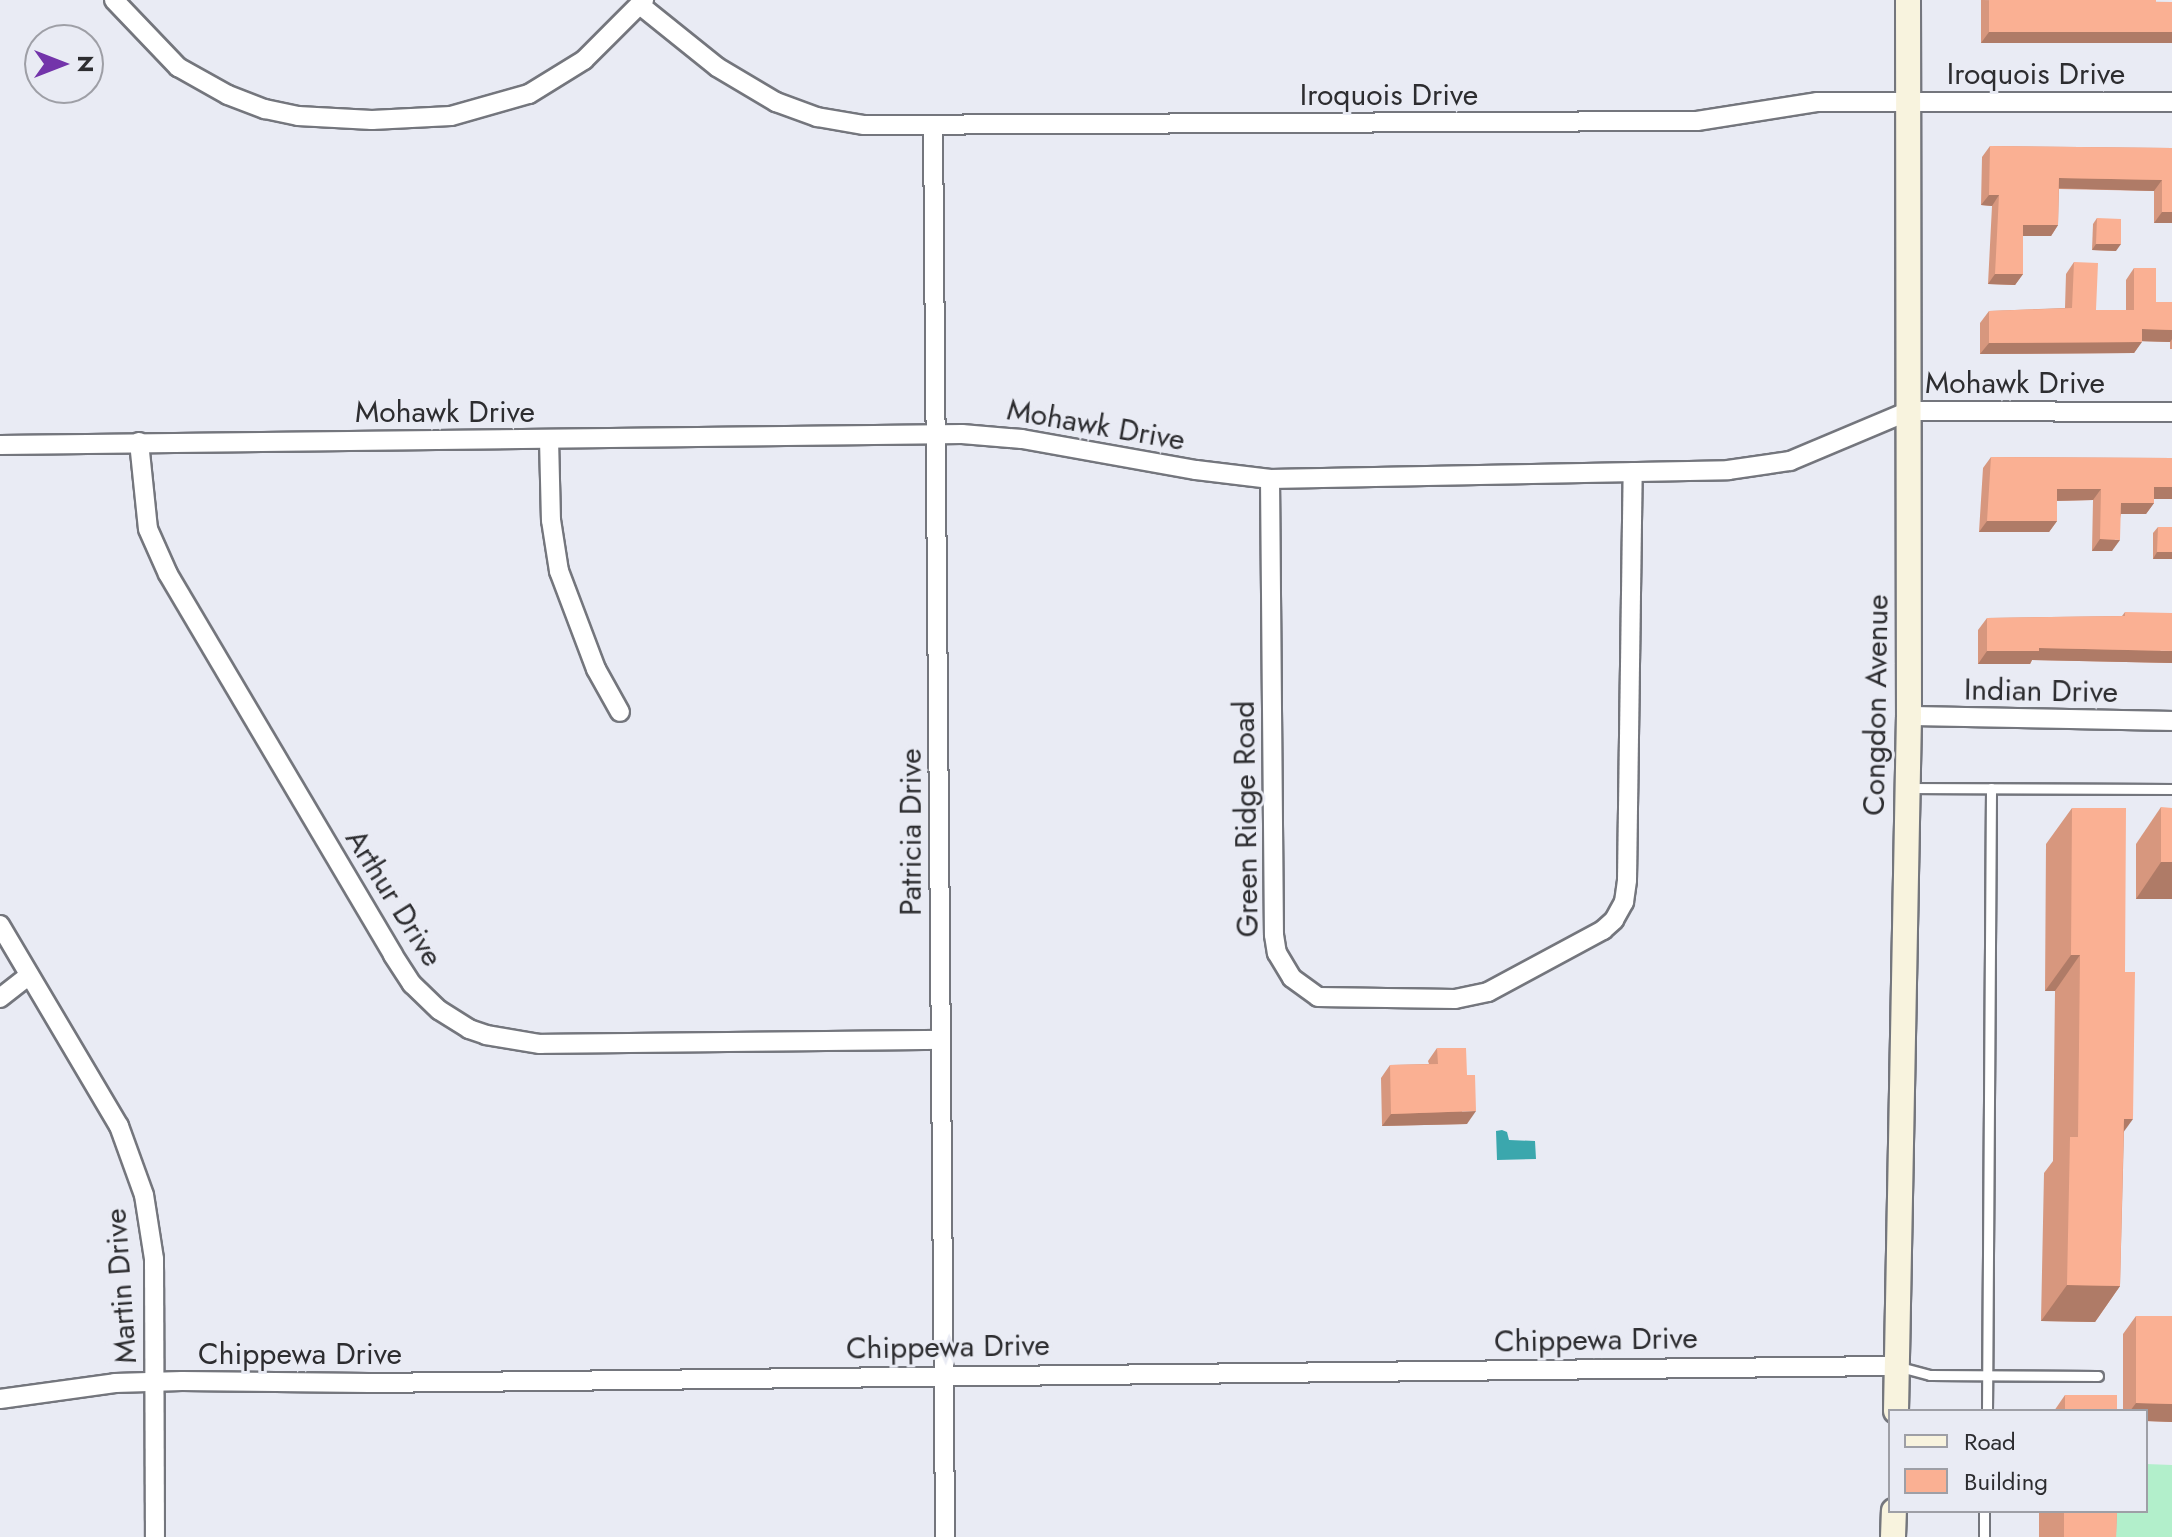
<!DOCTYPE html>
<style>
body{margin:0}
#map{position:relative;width:2172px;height:1537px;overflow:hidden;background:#e9ebf4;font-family:Jost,sans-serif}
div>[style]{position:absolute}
.green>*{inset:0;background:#b2efcb}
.water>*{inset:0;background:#3ba7ad}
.roads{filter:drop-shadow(2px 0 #74767d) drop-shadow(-2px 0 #74767d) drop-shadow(0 2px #74767d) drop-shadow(0 -2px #74767d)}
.lane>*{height:9px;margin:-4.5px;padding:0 4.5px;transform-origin:4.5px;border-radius:4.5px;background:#fff}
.street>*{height:18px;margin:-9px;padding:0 9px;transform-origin:9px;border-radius:9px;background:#fff}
.secondary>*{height:24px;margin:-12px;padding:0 12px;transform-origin:12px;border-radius:12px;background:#f8f3de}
.wall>*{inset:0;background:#d7977e}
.shaded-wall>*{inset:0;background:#af7b67}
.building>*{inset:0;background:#fab093}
span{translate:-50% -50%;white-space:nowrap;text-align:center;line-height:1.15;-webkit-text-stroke:6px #e9ebf4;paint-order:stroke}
.street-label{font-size:30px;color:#2d2d30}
.legend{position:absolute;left:1888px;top:1409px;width:260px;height:104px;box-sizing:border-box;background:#e9ebf4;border:2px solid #9e9fa6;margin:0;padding:10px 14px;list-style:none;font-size:24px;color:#2d2d30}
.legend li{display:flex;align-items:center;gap:16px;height:40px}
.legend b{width:40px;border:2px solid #9e9fa6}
.north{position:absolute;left:24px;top:24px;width:80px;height:80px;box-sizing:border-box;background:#e9ebf4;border:2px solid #9e9fa6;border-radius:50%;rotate:90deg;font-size:22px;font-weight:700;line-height:32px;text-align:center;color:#2d2d30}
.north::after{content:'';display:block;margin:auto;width:28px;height:36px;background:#7334aa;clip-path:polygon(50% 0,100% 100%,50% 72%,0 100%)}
</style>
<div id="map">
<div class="green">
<i style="clip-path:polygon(2146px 1464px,2172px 1465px,2172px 1537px,2116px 1537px,2117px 1511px,2146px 1511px)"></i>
</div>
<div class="water">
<i style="clip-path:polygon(1502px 1130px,1507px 1132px,1509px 1140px,1535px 1141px,1536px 1159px,1497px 1160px,1496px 1131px)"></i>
</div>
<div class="roads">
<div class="lane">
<i style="left:1908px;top:788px;width:264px;rotate:0.2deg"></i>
<i style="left:1900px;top:1367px;width:31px;rotate:15deg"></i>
<i style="left:1930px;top:1375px;width:168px;rotate:0.3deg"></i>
<i style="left:1987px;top:1411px;width:623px;rotate:-89.63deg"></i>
<i style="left:1984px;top:1537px;width:26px;rotate:-90deg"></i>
</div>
<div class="street">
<i style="left:114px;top:0;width:93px;rotate:46.3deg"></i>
<i style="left:178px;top:67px;width:57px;rotate:29.2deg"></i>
<i style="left:228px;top:95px;width:40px;rotate:21deg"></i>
<i style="left:265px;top:109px;width:34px;rotate:12deg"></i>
<i style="left:298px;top:116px;width:74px;rotate:3.1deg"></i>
<i style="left:372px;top:120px;width:79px;rotate:-2.9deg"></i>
<i style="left:451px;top:116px;width:81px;rotate:-15.8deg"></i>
<i style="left:529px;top:94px;width:65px;rotate:-31.7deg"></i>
<i style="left:584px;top:60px;width:85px;rotate:-45deg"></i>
<i style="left:640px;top:5px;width:99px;rotate:38.8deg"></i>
<i style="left:717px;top:67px;width:69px;rotate:30.7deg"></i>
<i style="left:776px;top:102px;width:44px;rotate:20.1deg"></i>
<i style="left:817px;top:117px;width:48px;rotate:9.7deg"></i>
<i style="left:864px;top:125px;width:833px;rotate:-0.28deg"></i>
<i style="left:1697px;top:121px;width:121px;rotate:-9deg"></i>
<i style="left:1817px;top:102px;width:355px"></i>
<i style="left:933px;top:126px;width:1411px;rotate:89.51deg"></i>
<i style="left:549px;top:439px;width:81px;rotate:88.6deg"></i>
<i style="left:551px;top:520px;width:52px;rotate:81.1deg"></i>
<i style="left:559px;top:571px;width:105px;rotate:69.3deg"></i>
<i style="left:596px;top:669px;width:49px;rotate:60.8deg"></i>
<i style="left:139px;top:442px;width:87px;rotate:84.1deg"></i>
<i style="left:148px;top:529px;width:49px;rotate:66deg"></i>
<i style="left:168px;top:574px;width:442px;rotate:59.4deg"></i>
<i style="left:393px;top:955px;width:35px;rotate:57deg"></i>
<i style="left:412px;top:984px;width:37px;rotate:44deg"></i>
<i style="left:439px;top:1010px;width:36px;rotate:32deg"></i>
<i style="left:469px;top:1029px;width:18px;rotate:19deg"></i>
<i style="left:486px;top:1035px;width:55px;rotate:9.5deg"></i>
<i style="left:540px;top:1044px;width:400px;rotate:-0.6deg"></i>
<i style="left:0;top:445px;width:962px;rotate:-0.66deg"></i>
<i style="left:962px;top:434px;width:60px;rotate:4.8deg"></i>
<i style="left:1022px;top:439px;width:177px;rotate:10.1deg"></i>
<i style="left:1196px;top:470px;width:75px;rotate:6.9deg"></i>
<i style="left:1270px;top:479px;width:458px;rotate:-1.1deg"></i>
<i style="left:1728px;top:470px;width:63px;rotate:-8.3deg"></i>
<i style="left:1790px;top:461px;width:129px;rotate:-22.8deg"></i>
<i style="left:1909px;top:411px;width:263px;rotate:0.2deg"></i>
<i style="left:1270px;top:479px;width:456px;rotate:89.5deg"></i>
<i style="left:1274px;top:935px;width:18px;rotate:81deg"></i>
<i style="left:1277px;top:953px;width:29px;rotate:59deg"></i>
<i style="left:1292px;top:978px;width:32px;rotate:36deg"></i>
<i style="left:1318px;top:997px;width:137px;rotate:0.8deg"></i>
<i style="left:1455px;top:999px;width:34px;rotate:-12deg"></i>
<i style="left:1488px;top:992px;width:131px;rotate:-28.3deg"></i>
<i style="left:1603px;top:930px;width:15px;rotate:-42deg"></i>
<i style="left:1614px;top:920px;width:21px;rotate:-61deg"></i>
<i style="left:1624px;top:902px;width:22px;rotate:-82deg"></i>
<i style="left:1627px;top:880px;width:408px;rotate:-89.2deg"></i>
<i style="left:1909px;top:716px;width:263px;rotate:1.1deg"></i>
<i style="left:0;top:925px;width:234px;rotate:59.4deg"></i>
<i style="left:119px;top:1126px;width:73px;rotate:70.1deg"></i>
<i style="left:144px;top:1195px;width:65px;rotate:81.1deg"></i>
<i style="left:154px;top:1259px;width:278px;rotate:89.8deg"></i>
<i style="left:0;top:998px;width:37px;rotate:-38deg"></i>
<i style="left:0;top:1399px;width:116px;rotate:-7.9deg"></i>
<i style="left:115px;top:1383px;width:67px;rotate:-1.7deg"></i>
<i style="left:182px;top:1381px;width:187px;rotate:0.6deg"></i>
<i style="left:369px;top:1383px;width:1528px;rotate:-0.64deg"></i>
</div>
<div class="secondary">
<i style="left:1896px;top:1411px;width:695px;rotate:-88.93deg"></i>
<i style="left:1909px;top:716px;width:716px;rotate:-90.08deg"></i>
<i style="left:1893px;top:1537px;width:26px;rotate:-88deg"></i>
</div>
</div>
<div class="wall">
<i style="clip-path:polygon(1981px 0,2172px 2px,2172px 43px,1981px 43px)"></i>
<i style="clip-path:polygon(1990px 146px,2172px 148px,2172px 223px,2154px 223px,2154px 191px,2059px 189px,2058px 225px,2051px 236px,2023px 236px,2023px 274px,2015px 285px,1988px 284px,1992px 206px,1981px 205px,1982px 157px)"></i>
<i style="clip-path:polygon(2097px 218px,2116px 251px,2092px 250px,2093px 224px)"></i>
<i style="clip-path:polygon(2074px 262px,2096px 310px,2126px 310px,2126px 280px,2134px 268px,2156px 302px,2172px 302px,2172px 349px,2170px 349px,2170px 342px,2142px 341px,2134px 353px,1980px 354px,1980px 323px,1989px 311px,2065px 308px,2066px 274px)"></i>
<i style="clip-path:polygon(1991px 457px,2172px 458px,2172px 499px,2154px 499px,2154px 503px,2146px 514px,2121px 514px,2112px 551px,2092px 551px,2093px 500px,2057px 501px,2057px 521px,2049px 532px,1979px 532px,1983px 468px)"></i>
<i style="clip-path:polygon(2158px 527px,2172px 559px,2153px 559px,2153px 533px)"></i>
<i style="clip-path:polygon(2125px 612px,2172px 663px,2032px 660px,2030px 664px,1978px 664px,1978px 630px,1987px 618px,2122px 616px)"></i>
<i style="clip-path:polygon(2161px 807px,2172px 899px,2136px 899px,2136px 844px)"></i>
<i style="clip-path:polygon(2072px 808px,2124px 1132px,2120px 1286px,2095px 1322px,2041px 1321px,2044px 1173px,2053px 1161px,2055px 991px,2045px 991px,2046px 844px)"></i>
<i style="clip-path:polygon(1437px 1048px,1467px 1124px,1382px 1126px,1381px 1078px,1390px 1065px,1429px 1064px,1428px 1061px)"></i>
<i style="clip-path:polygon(2136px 1316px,2172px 1316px,2172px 1422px,2146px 1421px,2146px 1411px,2123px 1411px,2123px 1334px)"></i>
<i style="clip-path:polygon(2065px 1395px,2117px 1411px,2054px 1411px)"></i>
<i style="clip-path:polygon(2039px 1511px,2117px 1511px,2116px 1537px,2039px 1537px)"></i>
</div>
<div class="shaded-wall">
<i style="clip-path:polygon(1989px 32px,2172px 32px,2172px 43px,1981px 43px)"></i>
<i style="clip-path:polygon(2059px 178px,2162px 180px,2154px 191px,2052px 188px)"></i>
<i style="clip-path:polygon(1989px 195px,1999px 195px,1992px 206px,1981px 205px)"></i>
<i style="clip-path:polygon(2162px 212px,2172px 212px,2172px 223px,2154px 223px)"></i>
<i style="clip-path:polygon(2023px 225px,2058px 225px,2051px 236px,2015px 236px)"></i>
<i style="clip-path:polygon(2096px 244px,2121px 244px,2116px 251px,2092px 250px)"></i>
<i style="clip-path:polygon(1995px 274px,2023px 274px,2015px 285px,1988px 284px)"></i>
<i style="clip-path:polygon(2142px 329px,2172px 330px,2172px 339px,2170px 342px,2134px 341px)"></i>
<i style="clip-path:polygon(2142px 342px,2134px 353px,1980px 354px,1989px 343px)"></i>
<i style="clip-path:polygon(2154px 487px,2172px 487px,2172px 499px,2146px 499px)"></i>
<i style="clip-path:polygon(2057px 489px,2101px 489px,2093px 500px,2049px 501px)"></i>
<i style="clip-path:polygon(2121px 503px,2154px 503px,2146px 514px,2113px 514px)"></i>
<i style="clip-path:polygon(1987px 521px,2057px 521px,2049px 532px,1979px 532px)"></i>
<i style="clip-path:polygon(2100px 539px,2120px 540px,2112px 551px,2092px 551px)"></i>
<i style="clip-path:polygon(2157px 552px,2172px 552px,2172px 559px,2153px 559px)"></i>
<i style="clip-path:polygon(2039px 648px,2172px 651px,2172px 663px,2032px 660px,2030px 664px,1978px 664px,1987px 651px)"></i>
<i style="clip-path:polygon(2161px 862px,2172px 862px,2172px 899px,2136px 899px)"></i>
<i style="clip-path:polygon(2071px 955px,2080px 955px,2055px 991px,2045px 991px)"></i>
<i style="clip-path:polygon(1476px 1111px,1467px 1124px,1382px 1126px,1391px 1114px)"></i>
<i style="clip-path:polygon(2124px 1119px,2133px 1119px,2107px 1155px)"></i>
<i style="clip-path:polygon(2067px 1285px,2120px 1286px,2095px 1322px,2041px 1321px)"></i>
<i style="clip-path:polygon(2136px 1403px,2172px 1404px,2172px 1422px,2146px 1421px,2146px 1411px,2130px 1411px)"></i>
</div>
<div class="building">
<i style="clip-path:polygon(1989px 0,2156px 0,2156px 2px,2172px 2px,2172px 32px,1989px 32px)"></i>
<i style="clip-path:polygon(1990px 146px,2172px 148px,2172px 212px,2162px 212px,2162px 180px,2059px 178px,2058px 225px,2023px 225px,2023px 274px,1995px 274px,1999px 195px,1989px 195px)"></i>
<i style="clip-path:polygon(2097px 218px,2121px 219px,2121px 244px,2096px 244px)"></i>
<i style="clip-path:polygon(2074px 262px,2098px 263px,2096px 310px,2134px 310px,2134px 268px,2156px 268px,2156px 302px,2172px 302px,2172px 330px,2142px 329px,2142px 342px,1989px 343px,1989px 311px,2072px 308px)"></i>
<i style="clip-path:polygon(1991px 457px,2172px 458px,2172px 487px,2154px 487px,2154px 503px,2121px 503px,2120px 540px,2100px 539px,2101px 489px,2057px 489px,2057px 521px,1987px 521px)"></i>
<i style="clip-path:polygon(2158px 527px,2172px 527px,2172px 552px,2157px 552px)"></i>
<i style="clip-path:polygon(2125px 612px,2172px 613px,2172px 651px,2039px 648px,2039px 651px,1987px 651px,1987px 618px,2125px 616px)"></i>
<i style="clip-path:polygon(2161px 807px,2172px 808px,2172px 862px,2161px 862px)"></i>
<i style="clip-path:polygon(2072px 808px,2126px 808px,2125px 972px,2135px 972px,2133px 1119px,2124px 1119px,2120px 1286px,2067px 1285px,2070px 1137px,2078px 1137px,2080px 955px,2071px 955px)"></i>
<i style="clip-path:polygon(1437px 1048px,1466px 1048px,1467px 1075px,1475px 1075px,1476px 1111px,1391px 1114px,1390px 1065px,1438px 1064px)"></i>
<i style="clip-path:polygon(2136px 1316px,2172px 1316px,2172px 1404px,2136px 1403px)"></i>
<i style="clip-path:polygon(2065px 1395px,2117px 1395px,2117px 1411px,2065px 1411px)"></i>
<i style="clip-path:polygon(2064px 1511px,2117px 1511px,2116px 1537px,2064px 1537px)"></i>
</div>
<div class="street-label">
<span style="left:2036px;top:74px">Iroquois Drive</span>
<span style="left:1389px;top:95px">Iroquois Drive</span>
<span style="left:2015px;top:383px">Mohawk Drive</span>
<span style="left:445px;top:412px">Mohawk Drive</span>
<span style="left:1096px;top:425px;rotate:10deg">Mohawk Drive</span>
<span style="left:2041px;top:691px;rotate:1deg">Indian Drive</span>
<span style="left:1876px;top:705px;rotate:-89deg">Congdon Avenue</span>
<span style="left:1246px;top:819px;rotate:-91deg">Green Ridge Road</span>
<span style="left:911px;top:832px;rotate:-90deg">Patricia Drive</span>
<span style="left:394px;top:898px;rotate:58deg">Arthur Drive</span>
<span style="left:121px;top:1286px;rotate:-94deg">Martin Drive</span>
<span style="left:1596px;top:1340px;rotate:-1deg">Chippewa Drive</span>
<span style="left:948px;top:1347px;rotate:-1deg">Chippewa Drive</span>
<span style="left:300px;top:1354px">Chippewa Drive</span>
</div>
<ul class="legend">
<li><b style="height:10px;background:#f8f3de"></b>Road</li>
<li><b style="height:22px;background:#fab093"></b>Building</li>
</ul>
<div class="north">N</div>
</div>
